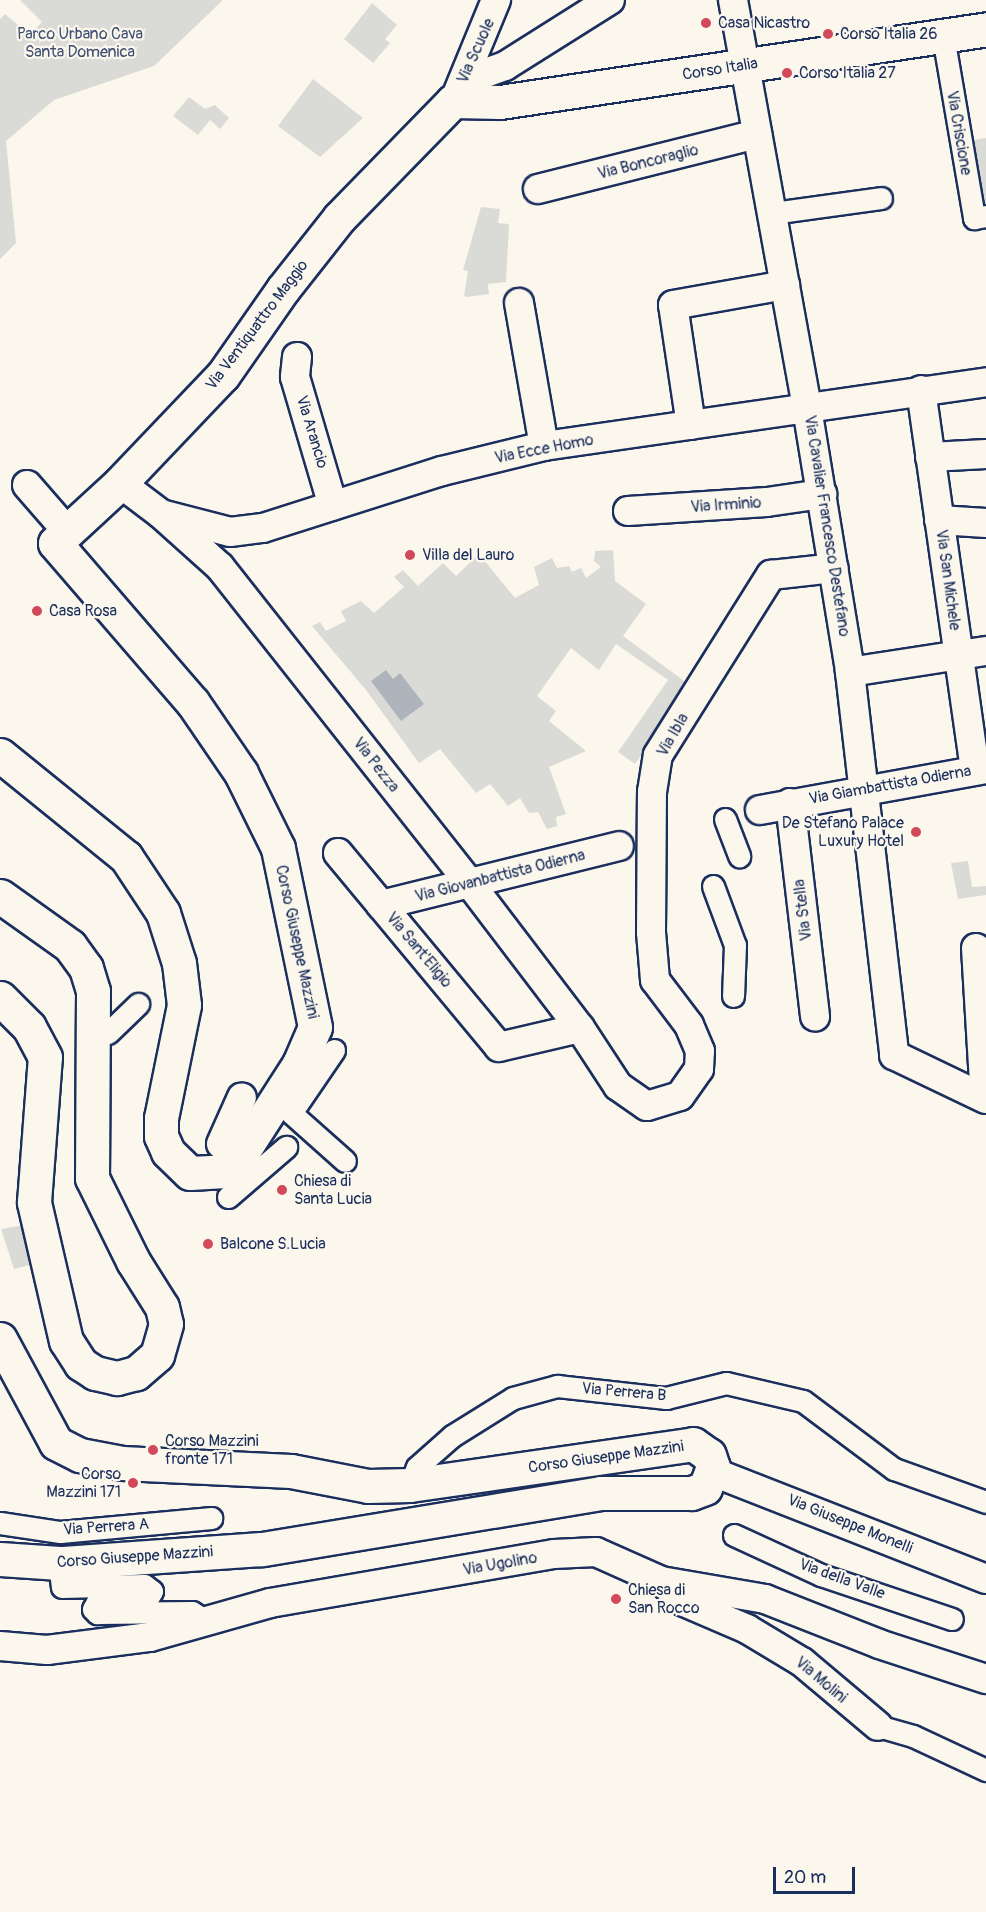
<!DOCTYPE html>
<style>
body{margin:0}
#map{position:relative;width:986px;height:1912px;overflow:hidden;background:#fbf7ec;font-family:Pangolin,sans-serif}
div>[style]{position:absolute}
.green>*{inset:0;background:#dadad7}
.water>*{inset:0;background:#afb3bb}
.roads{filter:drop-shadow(2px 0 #1b2f5e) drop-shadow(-2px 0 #1b2f5e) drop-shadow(0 2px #1b2f5e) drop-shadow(0 -2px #1b2f5e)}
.pedestrian>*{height:21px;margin:-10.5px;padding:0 10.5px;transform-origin:10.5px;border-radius:10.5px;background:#fbf7ec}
.minor>*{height:28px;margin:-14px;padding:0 14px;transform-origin:14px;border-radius:14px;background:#fbf7ec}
.tertiary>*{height:33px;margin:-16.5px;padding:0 16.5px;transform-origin:16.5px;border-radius:16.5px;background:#fbf7ec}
.dots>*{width:16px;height:16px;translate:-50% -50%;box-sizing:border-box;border:3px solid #fbf7ec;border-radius:50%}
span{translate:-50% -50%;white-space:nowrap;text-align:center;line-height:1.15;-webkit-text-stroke:4.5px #fbf7ec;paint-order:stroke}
.poi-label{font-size:16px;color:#1b2f5e}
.left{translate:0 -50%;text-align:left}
.right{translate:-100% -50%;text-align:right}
.park-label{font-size:16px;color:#415176}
.street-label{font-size:16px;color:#1b2f5e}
.scale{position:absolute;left:773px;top:1867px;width:82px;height:27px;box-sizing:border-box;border:3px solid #1b2f5e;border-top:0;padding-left:8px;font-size:18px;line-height:21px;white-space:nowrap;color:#1b2f5e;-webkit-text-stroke:4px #fbf7ec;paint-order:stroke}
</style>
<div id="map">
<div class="green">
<i style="clip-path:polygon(20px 0,223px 0,154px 66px,54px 100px,6px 141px,16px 243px,0 259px,0 19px,5px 14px,30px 35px,42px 22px)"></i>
<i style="clip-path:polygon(372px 3px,397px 25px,385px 39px,390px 43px,373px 63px,344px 39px)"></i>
<i style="clip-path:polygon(313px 79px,363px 118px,320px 157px,278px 126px)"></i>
<i style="clip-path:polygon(189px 97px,205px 109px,215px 105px,229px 118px,220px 129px,210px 120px,198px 135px,173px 116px)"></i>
<i style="clip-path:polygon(986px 138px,986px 208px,975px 209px,964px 141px)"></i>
<i style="clip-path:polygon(481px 207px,500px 209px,498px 223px,509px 224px,506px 282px,488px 284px,489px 294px,467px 297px,464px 296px,468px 271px,463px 270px)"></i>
<i style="clip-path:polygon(613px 550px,615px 581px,646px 604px,623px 636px,691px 686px,635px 764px,618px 752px,668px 680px,616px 644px,599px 670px,571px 648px,537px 696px,556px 711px,549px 721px,586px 751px,549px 767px,566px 814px,556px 817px,557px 826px,547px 829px,538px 812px,529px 813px,520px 798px,508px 806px,490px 784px,476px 793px,440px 749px,419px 763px,366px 690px,312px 626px,320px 622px,326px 631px,346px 621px,341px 611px,361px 601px,374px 613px,404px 587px,394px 577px,403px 570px,418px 586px,443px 563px,456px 576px,479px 554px,515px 598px,539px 585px,534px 567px,552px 558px,557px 568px,569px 566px,572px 572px,581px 568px,586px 578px,601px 567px,594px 561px,595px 551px)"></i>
<i style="clip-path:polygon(968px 861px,972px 887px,986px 886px,986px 895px,958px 899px,951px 863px)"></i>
<i style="clip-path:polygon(25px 1225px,34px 1264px,14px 1269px,1px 1229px)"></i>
</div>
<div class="water">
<i style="clip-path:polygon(386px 670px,393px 679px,400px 673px,424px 704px,401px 721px,371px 681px)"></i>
</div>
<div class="roads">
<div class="pedestrian">
<i style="left:943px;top:36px;width:185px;rotate:80.3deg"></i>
<i style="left:974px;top:218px;width:12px;rotate:-9deg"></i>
<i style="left:773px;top:213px;width:109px;rotate:-7.9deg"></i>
<i style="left:725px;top:819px;width:40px;rotate:69deg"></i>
<i style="left:713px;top:886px;width:63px;rotate:69.6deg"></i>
<i style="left:735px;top:945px;width:51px;rotate:92.2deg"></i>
<i style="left:108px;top:1033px;width:42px;rotate:-44deg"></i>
<i style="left:334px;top:1050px;width:76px;rotate:124.3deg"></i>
<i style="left:291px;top:1113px;width:72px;rotate:41.6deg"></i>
<i style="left:228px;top:1197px;width:77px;rotate:-40.8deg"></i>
<i style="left:410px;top:1485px;width:19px;rotate:-69deg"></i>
<i style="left:417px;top:1467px;width:47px;rotate:-41.5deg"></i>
<i style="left:452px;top:1436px;width:72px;rotate:-31.9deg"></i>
<i style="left:513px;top:1398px;width:46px;rotate:-15.3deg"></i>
<i style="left:557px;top:1386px;width:110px;rotate:6.3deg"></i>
<i style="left:666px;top:1398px;width:62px;rotate:-14deg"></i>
<i style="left:726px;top:1383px;width:79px;rotate:13.2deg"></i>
<i style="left:803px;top:1401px;width:114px;rotate:36.8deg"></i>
<i style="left:894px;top:1469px;width:98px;rotate:19.7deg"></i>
<i style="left:0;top:1523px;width:61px;rotate:8.5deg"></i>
<i style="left:60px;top:1532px;width:152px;rotate:-5.3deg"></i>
<i style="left:734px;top:1535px;width:96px;rotate:24.7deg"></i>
<i style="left:821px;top:1575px;width:138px;rotate:18.6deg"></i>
<i style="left:59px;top:1563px;width:24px;rotate:83deg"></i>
<i style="left:62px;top:1587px;width:82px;rotate:-1.4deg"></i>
<i style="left:144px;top:1585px;width:10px;rotate:37deg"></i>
<i style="left:152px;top:1591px;width:12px;rotate:121deg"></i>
<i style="left:146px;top:1601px;width:49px;rotate:178.8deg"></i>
<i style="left:97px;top:1602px;width:8px;rotate:120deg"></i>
<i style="left:93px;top:1609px;width:6px;rotate:45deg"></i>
<i style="left:97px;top:1613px;width:95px;rotate:-0.6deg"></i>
<i style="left:192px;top:1612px;width:17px;rotate:33deg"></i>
<i style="left:878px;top:1726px;width:36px;rotate:16deg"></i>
<i style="left:913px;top:1736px;width:81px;rotate:25deg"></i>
</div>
<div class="minor">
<i style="left:733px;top:0;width:415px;rotate:79.7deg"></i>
<i style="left:807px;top:408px;width:267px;rotate:80.7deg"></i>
<i style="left:850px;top:672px;width:386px;rotate:83.4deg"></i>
<i style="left:894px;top:1055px;width:102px;rotate:25.6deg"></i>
<i style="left:463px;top:81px;width:45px;rotate:-19.7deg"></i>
<i style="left:505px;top:66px;width:124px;rotate:-32.2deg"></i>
<i style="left:458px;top:92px;width:100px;rotate:-67.6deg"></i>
<i style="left:538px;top:189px;width:226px;rotate:-14.1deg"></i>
<i style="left:519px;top:303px;width:145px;rotate:80.1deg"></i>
<i style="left:297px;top:357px;width:20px;rotate:96deg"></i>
<i style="left:295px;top:377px;width:134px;rotate:73.6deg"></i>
<i style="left:921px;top:390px;width:384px;rotate:81.9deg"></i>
<i style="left:691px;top:425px;width:121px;rotate:-98.5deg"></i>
<i style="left:673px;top:305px;width:114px;rotate:-10.1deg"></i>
<i style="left:930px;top:457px;width:56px;rotate:-3.1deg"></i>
<i style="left:120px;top:483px;width:51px;rotate:37.1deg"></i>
<i style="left:161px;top:514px;width:71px;rotate:14.6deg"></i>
<i style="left:230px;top:532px;width:33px;rotate:-7deg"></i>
<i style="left:263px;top:528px;width:188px;rotate:-17.7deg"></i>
<i style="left:442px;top:471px;width:105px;rotate:-13.8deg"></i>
<i style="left:544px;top:446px;width:447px;rotate:-8.2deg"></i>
<i style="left:27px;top:485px;width:61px;rotate:49deg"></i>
<i style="left:628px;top:511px;width:139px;rotate:-3.7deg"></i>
<i style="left:767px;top:502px;width:56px;rotate:-8.3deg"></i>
<i style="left:161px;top:514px;width:79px;rotate:41.9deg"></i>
<i style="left:220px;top:567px;width:405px;rotate:51.7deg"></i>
<i style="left:471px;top:885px;width:180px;rotate:52.7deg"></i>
<i style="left:580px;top:1028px;width:69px;rotate:56.8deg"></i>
<i style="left:618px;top:1086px;width:35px;rotate:35deg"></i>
<i style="left:647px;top:1106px;width:34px;rotate:-17deg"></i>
<i style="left:680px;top:1096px;width:33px;rotate:-55deg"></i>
<i style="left:699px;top:1069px;width:18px;rotate:-87deg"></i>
<i style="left:700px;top:1051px;width:28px;rotate:-113deg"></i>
<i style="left:689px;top:1025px;width:56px;rotate:-127.1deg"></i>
<i style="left:655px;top:980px;width:48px;rotate:-94.8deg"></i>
<i style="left:651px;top:932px;width:140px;rotate:-89.6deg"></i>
<i style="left:652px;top:792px;width:37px;rotate:-81deg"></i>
<i style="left:658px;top:755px;width:213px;rotate:-57.9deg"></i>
<i style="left:771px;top:575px;width:63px;rotate:-6.3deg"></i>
<i style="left:939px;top:520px;width:47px;rotate:3.7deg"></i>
<i style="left:850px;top:672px;width:138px;rotate:-8.8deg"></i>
<i style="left:790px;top:803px;width:215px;rotate:83.3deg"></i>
<i style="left:760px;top:810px;width:230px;rotate:-10.3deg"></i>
<i style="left:338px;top:853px;width:252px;rotate:50.3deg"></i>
<i style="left:499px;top:1047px;width:83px;rotate:-13.2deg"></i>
<i style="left:381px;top:905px;width:245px;rotate:-13.9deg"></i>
<i style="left:976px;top:948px;width:150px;rotate:86.6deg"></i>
<i style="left:221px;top:1144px;width:51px;rotate:-65.9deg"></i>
<i style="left:713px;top:1472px;width:293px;rotate:21.4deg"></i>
<i style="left:667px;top:1586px;width:23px;rotate:43deg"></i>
<i style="left:684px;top:1602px;width:69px;rotate:23.2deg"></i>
<i style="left:747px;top:1629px;width:64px;rotate:31deg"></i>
<i style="left:802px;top:1662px;width:99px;rotate:40.1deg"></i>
<i style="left:0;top:1646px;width:47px;rotate:4.9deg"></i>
<i style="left:47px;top:1650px;width:104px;rotate:-7.2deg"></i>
<i style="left:150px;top:1637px;width:125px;rotate:-15.8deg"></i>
<i style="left:270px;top:1603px;width:288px;rotate:-9.8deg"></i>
<i style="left:554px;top:1554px;width:42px;rotate:-2.7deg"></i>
<i style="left:596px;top:1552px;width:71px;rotate:24deg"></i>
<i style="left:661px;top:1581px;width:106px;rotate:9.8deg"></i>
<i style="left:765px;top:1599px;width:123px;rotate:21.5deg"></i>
<i style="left:879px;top:1644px;width:113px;rotate:18.1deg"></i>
</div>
<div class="tertiary">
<i style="left:0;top:755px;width:162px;rotate:39deg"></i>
<i style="left:126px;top:857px;width:67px;rotate:56.5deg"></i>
<i style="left:163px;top:913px;width:52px;rotate:72.3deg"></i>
<i style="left:179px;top:963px;width:42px;rotate:83.2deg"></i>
<i style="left:184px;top:1005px;width:115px;rotate:101.5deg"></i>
<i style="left:161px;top:1118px;width:18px;rotate:90deg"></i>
<i style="left:161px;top:1136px;width:17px;rotate:66deg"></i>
<i style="left:168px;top:1152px;width:30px;rotate:44deg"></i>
<i style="left:190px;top:1173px;width:36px;rotate:-3deg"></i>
<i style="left:226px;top:1171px;width:17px;rotate:-45deg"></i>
<i style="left:238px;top:1159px;width:113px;rotate:-57.3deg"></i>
<i style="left:299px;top:1064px;width:40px;rotate:-66.6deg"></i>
<i style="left:315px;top:1027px;width:183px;rotate:-101.7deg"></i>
<i style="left:278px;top:848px;width:84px;rotate:-116.3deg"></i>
<i style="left:241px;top:773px;width:85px;rotate:-124.4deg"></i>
<i style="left:193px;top:703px;width:211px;rotate:-130.8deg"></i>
<i style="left:55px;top:543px;width:88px;rotate:-42.7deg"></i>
<i style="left:120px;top:483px;width:149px;rotate:-46.4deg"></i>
<i style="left:223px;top:375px;width:105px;rotate:-55.1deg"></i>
<i style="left:283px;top:289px;width:90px;rotate:-51.7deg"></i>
<i style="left:339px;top:218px;width:163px;rotate:-45.7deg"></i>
<i style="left:453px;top:101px;width:47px;rotate:1.2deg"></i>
<i style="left:500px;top:102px;width:491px;rotate:-8.5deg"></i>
<i style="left:0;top:896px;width:86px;rotate:35.5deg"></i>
<i style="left:70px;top:946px;width:27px;rotate:54deg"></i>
<i style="left:86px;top:968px;width:24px;rotate:73deg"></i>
<i style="left:93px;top:991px;width:187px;rotate:90.3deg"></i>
<i style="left:92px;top:1178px;width:93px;rotate:63.7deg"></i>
<i style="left:133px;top:1261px;width:54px;rotate:57.8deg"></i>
<i style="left:162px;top:1307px;width:17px;rotate:77deg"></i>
<i style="left:166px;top:1324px;width:32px;rotate:106deg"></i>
<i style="left:157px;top:1355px;width:28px;rotate:139deg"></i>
<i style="left:136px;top:1373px;width:20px;rotate:165deg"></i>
<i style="left:117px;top:1378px;width:23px;rotate:-167deg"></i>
<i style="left:95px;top:1373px;width:17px;rotate:-147deg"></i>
<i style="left:81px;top:1364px;width:27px;rotate:-123deg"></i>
<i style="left:66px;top:1341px;width:143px;rotate:-103deg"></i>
<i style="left:34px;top:1202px;width:145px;rotate:-85.7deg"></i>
<i style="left:45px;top:1057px;width:34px;rotate:-118deg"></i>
<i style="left:29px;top:1027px;width:41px;rotate:-135deg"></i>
<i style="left:0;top:1339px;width:118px;rotate:61.7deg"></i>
<i style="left:56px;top:1443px;width:27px;rotate:27deg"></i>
<i style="left:80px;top:1455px;width:43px;rotate:10.8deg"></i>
<i style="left:122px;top:1463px;width:169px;rotate:2.7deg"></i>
<i style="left:291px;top:1471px;width:78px;rotate:11deg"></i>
<i style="left:368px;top:1486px;width:42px;rotate:-1.4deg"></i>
<i style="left:410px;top:1485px;width:286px;rotate:-8.2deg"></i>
<i style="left:693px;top:1444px;width:19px;rotate:35deg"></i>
<i style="left:709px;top:1455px;width:13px;rotate:72deg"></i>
<i style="left:713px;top:1467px;width:22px;rotate:111deg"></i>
<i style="left:705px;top:1488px;width:15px;rotate:160deg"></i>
<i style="left:691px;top:1493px;width:90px;rotate:180deg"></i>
<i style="left:601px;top:1493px;width:345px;rotate:170.6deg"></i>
<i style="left:261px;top:1549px;width:202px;rotate:176deg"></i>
<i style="left:59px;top:1563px;width:59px;rotate:-176.1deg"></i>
</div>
</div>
<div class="dots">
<i style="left:706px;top:23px;background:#d1495b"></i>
<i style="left:828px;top:34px;background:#d1495b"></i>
<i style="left:787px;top:73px;background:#d1495b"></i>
<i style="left:410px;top:555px;background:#d1495b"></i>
<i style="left:37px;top:611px;background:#d1495b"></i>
<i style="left:916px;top:832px;background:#d1495b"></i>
<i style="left:282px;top:1190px;background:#d1495b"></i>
<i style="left:208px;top:1244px;background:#d1495b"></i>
<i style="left:153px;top:1450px;background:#d1495b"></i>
<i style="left:133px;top:1483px;background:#d1495b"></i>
<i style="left:616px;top:1599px;background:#d1495b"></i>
</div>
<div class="poi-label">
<span class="left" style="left:718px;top:23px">Casa Nicastro</span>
<span class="left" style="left:840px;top:34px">Corso Italia 26</span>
<span class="left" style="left:799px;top:73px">Corso Italia 27</span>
<span class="left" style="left:422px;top:555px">Villa del Lauro</span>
<span class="left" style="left:49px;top:611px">Casa Rosa</span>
<span class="right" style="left:904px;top:832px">De Stefano Palace<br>Luxury Hotel</span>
<span class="left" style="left:294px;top:1190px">Chiesa di<br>Santa Lucia</span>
<span class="left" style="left:220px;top:1244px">Balcone S.Lucia</span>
<span class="left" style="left:165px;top:1450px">Corso Mazzini<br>fronte 171</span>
<span class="right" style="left:121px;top:1483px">Corso<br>Mazzini 171</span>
<span class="left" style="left:628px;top:1599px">Chiesa di<br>San Rocco</span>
</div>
<div class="park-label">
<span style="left:80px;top:43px">Parco Urbano Cava<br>Santa Domenica</span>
</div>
<div class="street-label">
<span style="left:476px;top:51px;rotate:-66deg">Via Scuole</span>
<span style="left:720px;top:69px;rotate:-9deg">Corso Italia</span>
<span style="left:959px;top:133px;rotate:80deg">Via Criscione</span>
<span style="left:648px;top:162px;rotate:-14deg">Via Boncoraglio</span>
<span style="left:257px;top:325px;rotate:-53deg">Via Ventiquattro Maggio</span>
<span style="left:312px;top:432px;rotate:73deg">Via Arancio</span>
<span style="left:544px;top:449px;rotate:-11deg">Via Ecce Homo</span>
<span style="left:726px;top:505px;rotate:-4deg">Via Irminio</span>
<span style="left:827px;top:526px;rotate:81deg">Via Cavalier Francesco Destefano</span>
<span style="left:948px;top:580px;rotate:82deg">Via San Michele</span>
<span style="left:673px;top:735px;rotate:-60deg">Via Ibla</span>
<span style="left:376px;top:765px;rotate:52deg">Via Pezza</span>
<span style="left:890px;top:785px;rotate:-10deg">Via Giambattista Odierna</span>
<span style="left:500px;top:876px;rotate:-14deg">Via Giovanbattista Odierna</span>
<span style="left:803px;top:910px;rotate:-97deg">Via Stella</span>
<span style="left:297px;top:942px;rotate:78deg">Corso Giuseppe Mazzini</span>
<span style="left:419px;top:950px;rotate:50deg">Via Sant'Eligio</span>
<span style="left:624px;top:1392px;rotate:5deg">Via Perrera B</span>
<span style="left:606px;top:1457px;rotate:-8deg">Corso Giuseppe Mazzini</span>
<span style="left:850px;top:1524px;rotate:22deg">Via Giuseppe Monelli</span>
<span style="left:106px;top:1527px;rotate:-4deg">Via Perrera A</span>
<span style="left:135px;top:1557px;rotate:-4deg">Corso Giuseppe Mazzini</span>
<span style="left:500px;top:1564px;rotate:-10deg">Via Ugolino</span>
<span style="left:842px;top:1579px;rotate:20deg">Via della Valle</span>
<span style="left:821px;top:1680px;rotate:40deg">Via Molini</span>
</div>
<div class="scale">20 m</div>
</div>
